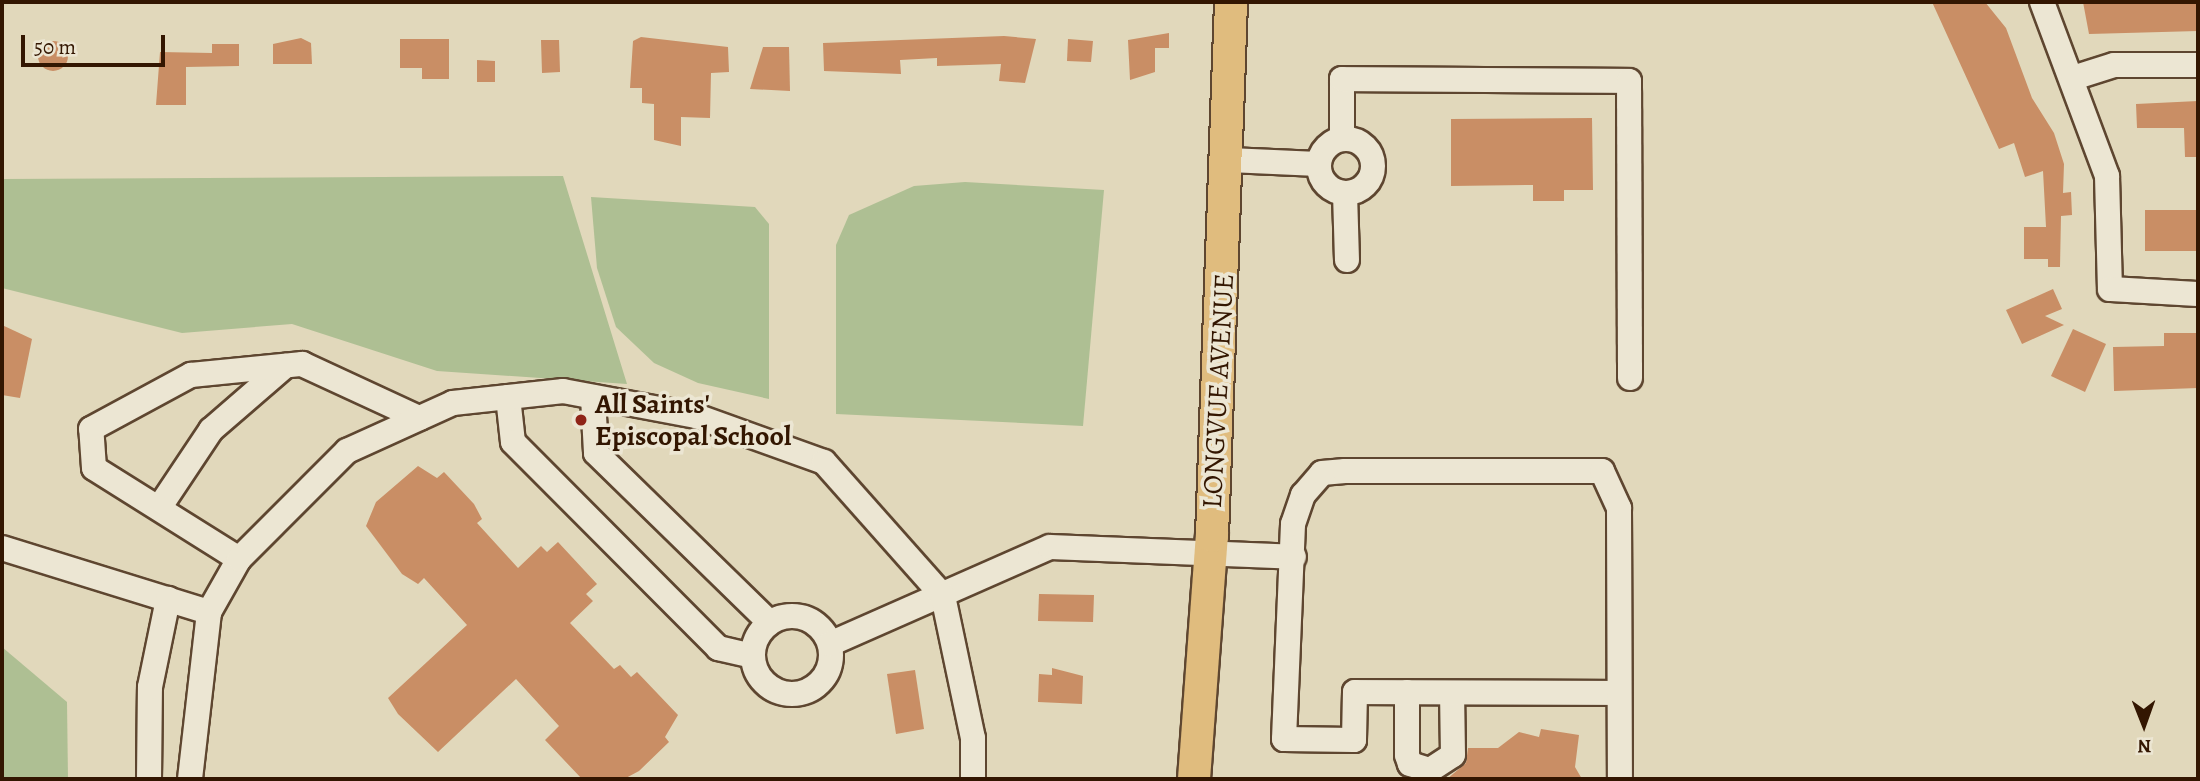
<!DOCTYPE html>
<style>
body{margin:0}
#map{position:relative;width:2200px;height:781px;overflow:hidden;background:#e1d8bb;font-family:Alegreya,serif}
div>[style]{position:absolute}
.green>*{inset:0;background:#aebf93}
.building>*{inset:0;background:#c98e65}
.round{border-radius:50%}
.roads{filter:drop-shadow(2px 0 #5e4630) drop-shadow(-2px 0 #5e4630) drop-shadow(0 2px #5e4630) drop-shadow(0 -2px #5e4630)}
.minor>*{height:24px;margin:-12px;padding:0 12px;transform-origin:12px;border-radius:12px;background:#ece6d3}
.minor>.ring{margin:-12px;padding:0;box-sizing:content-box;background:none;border:24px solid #ece6d3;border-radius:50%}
.major>*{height:32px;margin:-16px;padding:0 16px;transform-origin:16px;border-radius:16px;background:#e0bc7e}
.dots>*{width:19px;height:19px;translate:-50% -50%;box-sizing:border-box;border:4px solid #ece6d3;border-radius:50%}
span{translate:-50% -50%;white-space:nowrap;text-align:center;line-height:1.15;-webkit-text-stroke:7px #ece6d3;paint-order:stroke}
.street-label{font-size:28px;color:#331601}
.poi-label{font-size:28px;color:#331601;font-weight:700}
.left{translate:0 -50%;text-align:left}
.frame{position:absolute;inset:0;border:4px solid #331601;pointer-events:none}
.north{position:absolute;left:2109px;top:690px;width:70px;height:70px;-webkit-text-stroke:5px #ece6d3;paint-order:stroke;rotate:179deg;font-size:19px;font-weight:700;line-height:28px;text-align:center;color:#331601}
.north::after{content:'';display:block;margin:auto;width:24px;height:32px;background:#331601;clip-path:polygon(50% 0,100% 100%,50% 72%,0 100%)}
.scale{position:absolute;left:21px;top:35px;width:144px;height:32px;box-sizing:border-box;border:4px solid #331601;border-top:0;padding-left:9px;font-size:21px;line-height:24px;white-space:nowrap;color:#331601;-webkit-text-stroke:5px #ece6d3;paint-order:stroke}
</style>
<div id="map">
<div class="green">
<i style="clip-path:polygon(563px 176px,627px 384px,437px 371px,292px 324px,182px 333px,2px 288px,2px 179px)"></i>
<i style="clip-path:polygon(965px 182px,1104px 190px,1083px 426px,836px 414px,836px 245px,849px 215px,914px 186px)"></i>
<i style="clip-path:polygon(591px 197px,755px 207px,769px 224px,769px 399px,698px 383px,654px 363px,616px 327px,597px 268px)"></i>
<i style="clip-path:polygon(2px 647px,67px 702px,68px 779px,2px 779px)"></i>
</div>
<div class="building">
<i style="clip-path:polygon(1932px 2px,1985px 2px,2006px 28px,2032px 98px,2054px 133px,2064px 164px,2063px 193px,2071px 192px,2072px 215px,2061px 216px,2060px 267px,2048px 267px,2048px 259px,2024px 259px,2024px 227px,2046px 227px,2043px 171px,2025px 177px,2014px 143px,1999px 149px)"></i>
<i style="clip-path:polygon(2083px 2px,2198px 2px,2198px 31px,2089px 34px)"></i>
<i style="clip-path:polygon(1169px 33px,1169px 48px,1155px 48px,1155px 72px,1130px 80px,1128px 40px)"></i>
<i style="clip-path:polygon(1004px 36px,1036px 39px,1025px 83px,999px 81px,1001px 64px,937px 66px,937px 58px,900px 60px,901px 74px,824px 71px,823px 43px)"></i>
<i style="clip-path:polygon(641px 37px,728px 47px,729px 72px,711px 73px,710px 118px,681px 117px,681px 146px,654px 140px,654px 104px,642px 103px,642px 88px,630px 88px,633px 41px)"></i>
<i style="clip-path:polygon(301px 38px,311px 43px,312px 64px,273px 64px,273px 44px)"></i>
<i style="clip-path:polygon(400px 39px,449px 39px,449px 79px,422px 79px,422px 68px,400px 68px)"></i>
<i style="clip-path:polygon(1068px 39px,1093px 41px,1091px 62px,1067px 61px)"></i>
<i style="clip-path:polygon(541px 40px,559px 40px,560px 72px,542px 73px)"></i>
<i class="round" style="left:38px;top:41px;width:30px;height:30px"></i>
<i style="clip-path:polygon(212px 44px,239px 44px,239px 66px,186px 67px,186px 105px,156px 105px,160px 52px,212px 53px)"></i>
<i style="clip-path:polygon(763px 47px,789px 47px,790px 91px,750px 89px)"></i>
<i style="clip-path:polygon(477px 60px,495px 61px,495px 82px,477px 82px)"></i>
<i style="clip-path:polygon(2198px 101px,2198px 157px,2185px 157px,2184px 128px,2137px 128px,2136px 104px)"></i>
<i style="clip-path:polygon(1592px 118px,1593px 190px,1564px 190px,1564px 201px,1533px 201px,1533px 185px,1451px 186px,1451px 119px)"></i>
<i style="clip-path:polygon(2145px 210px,2198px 210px,2198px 251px,2145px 251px)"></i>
<i style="clip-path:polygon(2053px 289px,2062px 309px,2045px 316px,2064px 325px,2022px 344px,2006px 310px)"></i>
<i style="clip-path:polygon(2px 325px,32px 339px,20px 398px,2px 395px)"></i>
<i style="clip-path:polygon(2073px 329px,2106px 344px,2085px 392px,2051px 376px)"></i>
<i style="clip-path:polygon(2164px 333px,2198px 333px,2198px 388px,2114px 391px,2113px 347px,2164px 346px)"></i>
<i style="clip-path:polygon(418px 466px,437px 478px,444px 472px,474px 504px,482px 519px,477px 523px,518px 568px,541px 546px,547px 552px,558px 542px,597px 584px,586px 594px,593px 601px,570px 623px,614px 669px,620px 665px,631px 677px,637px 672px,678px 715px,665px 737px,669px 742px,639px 771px,624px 779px,582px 779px,545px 740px,559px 726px,516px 679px,438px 752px,398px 714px,388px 698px,467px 625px,424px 578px,418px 584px,402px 574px,366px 526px,376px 502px)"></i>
<i style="clip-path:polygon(1039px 594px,1094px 595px,1093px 622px,1038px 621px)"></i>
<i style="clip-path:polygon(1052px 668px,1083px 676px,1082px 704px,1038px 702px,1039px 674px,1052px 675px)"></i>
<i style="clip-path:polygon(915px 670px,924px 729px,896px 734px,887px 674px)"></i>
<i style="clip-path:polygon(1541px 729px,1579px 735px,1575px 767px,1582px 779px,1447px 779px,1466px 763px,1468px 748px,1498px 748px,1519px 732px,1539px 737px)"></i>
</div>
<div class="roads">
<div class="minor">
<i style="left:2042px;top:2px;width:186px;rotate:69.5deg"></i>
<i style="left:2107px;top:176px;width:113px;rotate:88.5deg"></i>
<i style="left:2110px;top:289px;width:88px;rotate:3.3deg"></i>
<i style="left:2073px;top:78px;width:43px;rotate:-17.6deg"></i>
<i style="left:2114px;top:65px;width:84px"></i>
<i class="ring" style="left:1319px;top:139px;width:30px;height:30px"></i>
<i style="left:1342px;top:139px;width:60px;rotate:-90deg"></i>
<i style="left:1342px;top:79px;width:287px;rotate:0.4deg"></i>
<i style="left:1629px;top:81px;width:297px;rotate:89.8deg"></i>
<i style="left:1229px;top:160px;width:89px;rotate:2.6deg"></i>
<i style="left:1345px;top:193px;width:67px;rotate:88.3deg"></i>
<i style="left:508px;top:397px;width:45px;rotate:83.7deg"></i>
<i style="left:513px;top:442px;width:291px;rotate:45.1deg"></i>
<i style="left:718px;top:648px;width:35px;rotate:13deg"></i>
<i style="left:593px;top:397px;width:56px;rotate:86.9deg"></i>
<i style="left:596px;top:453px;width:243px;rotate:44.3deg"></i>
<i style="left:159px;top:508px;width:94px;rotate:-56.3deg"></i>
<i style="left:211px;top:430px;width:98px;rotate:-40.9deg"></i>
<i style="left:2px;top:548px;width:217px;rotate:17.2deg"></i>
<i style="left:239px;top:559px;width:171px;rotate:-147.9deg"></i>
<i style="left:94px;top:468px;width:39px;rotate:-94deg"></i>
<i style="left:91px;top:429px;width:114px;rotate:-28.4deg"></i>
<i style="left:191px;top:375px;width:112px;rotate:-5.7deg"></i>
<i style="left:302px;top:364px;width:129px;rotate:24.8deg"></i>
<i class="ring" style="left:753px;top:616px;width:54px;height:54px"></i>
<i style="left:830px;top:644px;width:240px;rotate:-23.8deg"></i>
<i style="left:1050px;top:547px;width:244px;rotate:2.3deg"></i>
<i style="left:1407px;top:692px;width:63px;rotate:90deg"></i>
<i style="left:1407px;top:755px;width:9px;rotate:72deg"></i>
<i style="left:1410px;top:764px;width:21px;rotate:17deg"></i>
<i style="left:1430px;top:770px;width:27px;rotate:-33deg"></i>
<i style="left:1453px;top:755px;width:62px;rotate:-90.9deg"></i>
<i style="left:1619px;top:693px;width:264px;rotate:-179.8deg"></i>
<i style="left:1355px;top:692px;width:48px;rotate:91.2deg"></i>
<i style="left:1354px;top:740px;width:70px;rotate:-179.2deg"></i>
<i style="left:1284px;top:739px;width:215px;rotate:-87.6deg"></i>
<i style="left:1293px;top:524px;width:31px;rotate:-71deg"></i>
<i style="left:1303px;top:495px;width:29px;rotate:-49deg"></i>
<i style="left:1322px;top:473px;width:23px;rotate:-5deg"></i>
<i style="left:1345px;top:471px;width:257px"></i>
<i style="left:1602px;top:471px;width:41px;rotate:65.3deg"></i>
<i style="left:1619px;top:508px;width:271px;rotate:89.8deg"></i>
<i style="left:149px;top:779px;width:92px;rotate:-89.4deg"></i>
<i style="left:150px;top:687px;width:90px;rotate:-78.4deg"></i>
<i style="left:190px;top:779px;width:168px;rotate:-83.5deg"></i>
<i style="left:209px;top:612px;width:61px;rotate:-60.5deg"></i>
<i style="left:239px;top:559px;width:153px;rotate:-45deg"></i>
<i style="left:347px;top:451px;width:116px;rotate:-24.4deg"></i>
<i style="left:453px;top:403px;width:111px;rotate:-6.2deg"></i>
<i style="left:563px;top:391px;width:135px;rotate:10.6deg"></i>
<i style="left:696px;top:416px;width:136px;rotate:19.8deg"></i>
<i style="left:824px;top:462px;width:179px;rotate:48.4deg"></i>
<i style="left:943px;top:596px;width:145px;rotate:78.1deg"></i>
<i style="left:973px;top:738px;width:41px;rotate:90deg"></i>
</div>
<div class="major">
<i style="left:1194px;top:779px;width:244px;rotate:-85.8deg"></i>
<i style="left:1212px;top:536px;width:534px;rotate:-87.96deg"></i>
</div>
</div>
<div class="dots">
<i style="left:581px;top:420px;background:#8f2418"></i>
</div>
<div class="street-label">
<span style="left:1218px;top:391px;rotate:-87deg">LONGVUE AVENUE</span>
</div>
<div class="poi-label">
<span class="left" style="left:595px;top:420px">All Saints'<br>Episcopal School</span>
</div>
<div class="frame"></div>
<div class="north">N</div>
<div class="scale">50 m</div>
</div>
